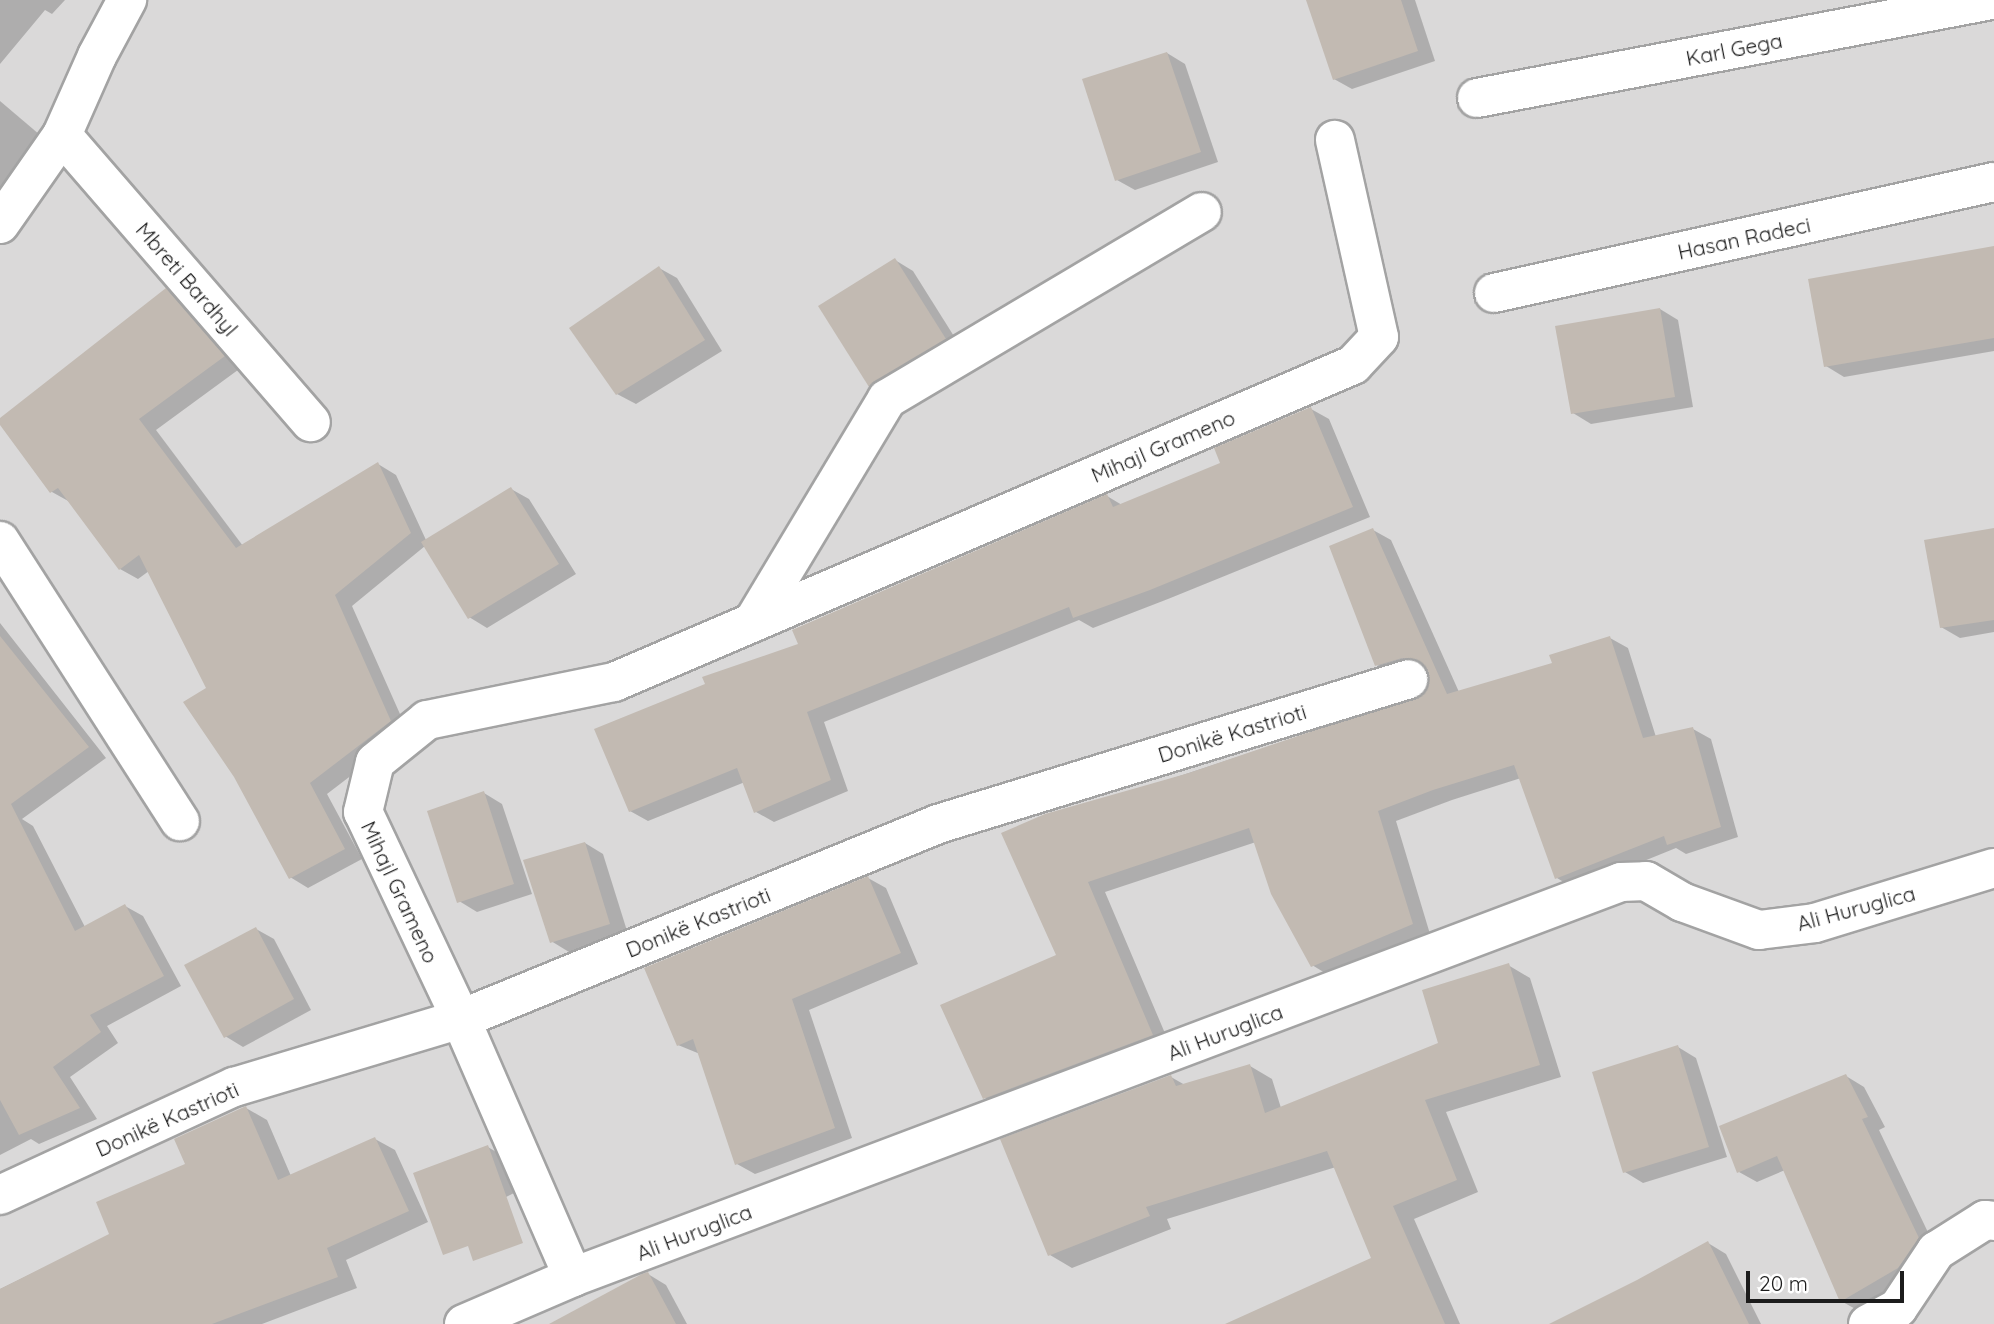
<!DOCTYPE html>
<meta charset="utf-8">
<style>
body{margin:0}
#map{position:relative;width:1994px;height:1324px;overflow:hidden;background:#eeebe2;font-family:Quicksand,sans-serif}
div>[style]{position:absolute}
.residential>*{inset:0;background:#dad9d9}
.shadow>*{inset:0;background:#0003}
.building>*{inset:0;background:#c2bab2}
.roads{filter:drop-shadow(2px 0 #a3a3a3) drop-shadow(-2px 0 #a3a3a3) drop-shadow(0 2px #a3a3a3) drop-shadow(0 -2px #a3a3a3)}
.minor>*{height:38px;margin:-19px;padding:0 19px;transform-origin:19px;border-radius:19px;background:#fff}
span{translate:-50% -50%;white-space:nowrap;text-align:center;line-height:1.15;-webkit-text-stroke:5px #fff;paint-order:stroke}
.street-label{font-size:21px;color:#1c1c1c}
.scale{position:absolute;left:1746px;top:1271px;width:158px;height:32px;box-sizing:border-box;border:4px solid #1c1c1c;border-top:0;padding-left:9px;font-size:21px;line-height:24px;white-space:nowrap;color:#1c1c1c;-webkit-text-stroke:5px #fff;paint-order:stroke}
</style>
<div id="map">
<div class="residential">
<i style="clip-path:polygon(0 0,1994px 0,1994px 1324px,0 1324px)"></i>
</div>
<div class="shadow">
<i style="clip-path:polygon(0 0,65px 0,52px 14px,45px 10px,0 64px)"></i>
<i style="clip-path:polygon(1307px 0,1415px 0,1435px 61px,1352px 89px,1334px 79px)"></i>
<i style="clip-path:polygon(1167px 53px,1185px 64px,1218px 162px,1135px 190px,1117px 180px)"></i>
<i style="clip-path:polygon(0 101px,53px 146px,0 213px)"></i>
<i style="clip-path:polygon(1994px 248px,1994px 351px,1844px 377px,1826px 366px)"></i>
<i style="clip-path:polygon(895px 260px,913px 271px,962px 349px,889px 396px,870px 385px)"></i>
<i style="clip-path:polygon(659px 268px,677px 278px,722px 351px,636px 404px,617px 394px)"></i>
<i style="clip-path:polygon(166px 290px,184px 300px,242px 367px,156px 430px,243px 546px,378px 464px,396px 475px,426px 540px,511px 489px,529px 499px,576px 574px,487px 628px,469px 617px,425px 546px,352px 606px,408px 732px,327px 794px,362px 859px,308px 888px,290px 877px,208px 689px,149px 571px,138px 579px,120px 569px,70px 502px,52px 492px,0 422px)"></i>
<i style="clip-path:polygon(1660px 309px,1678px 320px,1693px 407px,1591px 424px,1573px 413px)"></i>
<i style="clip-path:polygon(1311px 409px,1329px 419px,1370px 517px,1168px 599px,1093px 628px,1079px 620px,824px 722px,848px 791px,774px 822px,756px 812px,745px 782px,648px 821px,630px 811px,800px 645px,1107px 496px,1122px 505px,1222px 464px)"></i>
<i style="clip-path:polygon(1373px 530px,1391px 540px,1459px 692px,1554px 664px,1610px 638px,1628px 648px,1656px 737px,1693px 729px,1711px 739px,1738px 837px,1686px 854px,1676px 848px,1575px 889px,1557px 878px,1521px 778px,1452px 800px,1396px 821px,1430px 934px,1330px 976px,1312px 965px,1256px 842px,1105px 892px,1170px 1045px,1003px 1108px,985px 1098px,1058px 956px,1003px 834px,1426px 695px,1428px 669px,1395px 675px,1377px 665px)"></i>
<i style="clip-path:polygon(1994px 530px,1994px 632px,1960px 638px,1941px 627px)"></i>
<i style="clip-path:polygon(0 623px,106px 758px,22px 819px,33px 826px,85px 927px,125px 906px,143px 916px,181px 986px,107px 1026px,118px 1043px,70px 1077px,97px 1119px,39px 1144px,31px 1139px,0 1155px)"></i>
<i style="clip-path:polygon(484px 793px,502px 804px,532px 894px,477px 912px,459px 901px)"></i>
<i style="clip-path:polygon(585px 843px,603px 854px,628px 934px,569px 952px,551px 941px)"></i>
<i style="clip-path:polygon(868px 878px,886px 888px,918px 964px,809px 1010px,852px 1138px,755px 1174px,737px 1164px,700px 1054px,678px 1045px)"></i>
<i style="clip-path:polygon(256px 929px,274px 939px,311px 1010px,243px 1047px,225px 1036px)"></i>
<i style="clip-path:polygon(1508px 965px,1530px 978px,1561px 1077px,1446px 1112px,1478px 1192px,1414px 1219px,1460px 1324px,1255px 1324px,1373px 1259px,1336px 1167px,1167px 1219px,1171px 1229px,1072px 1268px,1050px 1255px,1171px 1077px,1185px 1085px,1250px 1066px,1272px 1079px,1281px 1108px,1441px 1044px)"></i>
<i style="clip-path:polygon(1678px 1047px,1696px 1058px,1727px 1157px,1643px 1183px,1625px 1172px)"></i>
<i style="clip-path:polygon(1846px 1076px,1864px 1087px,1885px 1127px,1879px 1130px,1936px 1249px,1917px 1278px,1859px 1311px,1841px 1301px,1785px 1170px,1757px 1182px,1739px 1172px)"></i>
<i style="clip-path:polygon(246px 1108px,267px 1120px,291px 1176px,375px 1139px,395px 1150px,428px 1222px,346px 1260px,357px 1288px,262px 1324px,0 1324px,0 1289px,112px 1235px)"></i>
<i style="clip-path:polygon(488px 1147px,506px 1158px,518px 1191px,449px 1226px)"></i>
<i style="clip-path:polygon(1708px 1243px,1726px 1254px,1761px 1324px,1561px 1324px)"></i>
<i style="clip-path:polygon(648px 1274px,666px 1285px,687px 1324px,557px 1324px)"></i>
</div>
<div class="building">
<i style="clip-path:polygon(1306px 0,1401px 0,1418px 51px,1333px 80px)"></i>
<i style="clip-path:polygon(1167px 52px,1201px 152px,1115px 181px,1082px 79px)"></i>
<i style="clip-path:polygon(1994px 246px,1994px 338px,1824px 367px,1808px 279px)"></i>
<i style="clip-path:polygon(895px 258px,946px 339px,869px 387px,818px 306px)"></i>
<i style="clip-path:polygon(659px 266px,705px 340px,616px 395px,569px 328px)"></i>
<i style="clip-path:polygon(166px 288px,225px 356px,139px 419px,236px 548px,378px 462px,411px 533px,335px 595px,391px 721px,310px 783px,345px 849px,289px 879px,234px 777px,183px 702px,206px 688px,139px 555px,119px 570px,58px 488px,50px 493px,0 425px,0 418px)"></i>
<i style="clip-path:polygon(1660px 308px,1675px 397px,1571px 414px,1555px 326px)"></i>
<i style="clip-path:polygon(1311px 407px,1353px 507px,1150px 590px,1073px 618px,1069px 607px,807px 712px,831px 780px,754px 813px,737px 768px,629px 812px,594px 729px,705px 684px,702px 677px,798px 644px,792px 630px,1107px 494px,1113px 507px,1220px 463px,1214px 448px)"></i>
<i style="clip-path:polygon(511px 487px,559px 564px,468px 619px,421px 542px)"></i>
<i style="clip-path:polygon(1373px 528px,1447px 694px,1552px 663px,1549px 655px,1610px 636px,1643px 738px,1693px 727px,1721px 827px,1667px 845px,1664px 836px,1555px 879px,1514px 765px,1433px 790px,1378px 811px,1413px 924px,1311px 967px,1271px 894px,1249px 828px,1088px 882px,1153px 1035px,983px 1099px,940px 1005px,1056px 955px,1001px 833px,1045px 814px,1189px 773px,1424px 693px,1429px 673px,1422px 663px,1402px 658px,1375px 666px,1329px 546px)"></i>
<i style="clip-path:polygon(1994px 528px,1994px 620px,1940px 628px,1924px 540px)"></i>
<i style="clip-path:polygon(0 636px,89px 747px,11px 804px,75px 931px,125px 904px,164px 976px,90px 1015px,101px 1032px,53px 1067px,80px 1108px,19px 1135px,0 1100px)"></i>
<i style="clip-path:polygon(484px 791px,514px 884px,457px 903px,427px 811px)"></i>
<i style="clip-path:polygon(585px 842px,610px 924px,550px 943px,523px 860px)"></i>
<i style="clip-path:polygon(868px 876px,901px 953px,792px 999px,835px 1128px,735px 1165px,693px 1039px,677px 1046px,644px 968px)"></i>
<i style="clip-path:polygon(256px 927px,294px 999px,224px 1038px,184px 965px)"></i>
<i style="clip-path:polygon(1509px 963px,1540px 1065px,1425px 1100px,1457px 1180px,1393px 1206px,1445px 1324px,1225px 1324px,1371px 1258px,1327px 1151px,1146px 1207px,1150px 1216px,1048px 1256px,1000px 1139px,1171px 1075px,1176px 1086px,1250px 1064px,1265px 1113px,1438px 1043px,1422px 990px)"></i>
<i style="clip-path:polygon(1678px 1045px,1709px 1147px,1623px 1173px,1592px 1072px)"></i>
<i style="clip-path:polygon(1846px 1074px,1868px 1117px,1862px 1119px,1919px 1238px,1898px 1268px,1840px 1302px,1777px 1156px,1737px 1173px,1719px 1126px)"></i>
<i style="clip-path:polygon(246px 1106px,278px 1180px,375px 1137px,409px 1211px,327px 1248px,338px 1277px,212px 1324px,0 1324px,0 1289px,109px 1234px,96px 1202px,185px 1164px,174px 1139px)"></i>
<i style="clip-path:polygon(488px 1145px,523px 1243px,473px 1261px,468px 1246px,443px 1255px,413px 1173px)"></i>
<i style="clip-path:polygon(1708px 1241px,1749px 1324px,1549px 1324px,1637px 1280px)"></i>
<i style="clip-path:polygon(648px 1272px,676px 1324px,549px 1324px,642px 1274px)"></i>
</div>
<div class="roads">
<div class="minor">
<i style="left:1477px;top:98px;width:523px;rotate:-10.79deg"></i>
<i style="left:62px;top:135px;width:380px;rotate:49.1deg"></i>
<i style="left:0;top:224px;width:108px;rotate:-55.1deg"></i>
<i style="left:62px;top:135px;width:86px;rotate:-66.1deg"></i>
<i style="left:97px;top:56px;width:64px;rotate:-61.8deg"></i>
<i style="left:1494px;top:293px;width:512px;rotate:-12.52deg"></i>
<i style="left:0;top:541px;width:333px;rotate:57.3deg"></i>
<i style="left:753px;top:622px;width:260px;rotate:-59deg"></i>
<i style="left:887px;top:399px;width:366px;rotate:-30.7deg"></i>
<i style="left:0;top:1195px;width:258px;rotate:-24.8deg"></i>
<i style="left:234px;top:1087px;width:237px;rotate:-16.7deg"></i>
<i style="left:461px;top:1019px;width:515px;rotate:-22.23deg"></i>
<i style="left:938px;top:824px;width:492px;rotate:-17.1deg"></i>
<i style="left:573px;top:1277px;width:281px;rotate:-113.5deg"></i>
<i style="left:461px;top:1019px;width:229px;rotate:-115.3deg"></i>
<i style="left:363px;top:812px;width:51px;rotate:-76.5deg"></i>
<i style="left:375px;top:762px;width:67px;rotate:-38.9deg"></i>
<i style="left:427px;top:720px;width:191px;rotate:-11.5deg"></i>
<i style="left:614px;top:682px;width:804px;rotate:-23.22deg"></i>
<i style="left:1353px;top:365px;width:38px;rotate:-47deg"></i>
<i style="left:1379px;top:337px;width:202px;rotate:-102.6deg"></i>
<i style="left:464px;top:1324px;width:119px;rotate:-23.3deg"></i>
<i style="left:573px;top:1277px;width:1120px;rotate:-20.65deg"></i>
<i style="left:1621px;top:882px;width:25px;rotate:-2deg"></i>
<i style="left:1646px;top:881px;width:42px;rotate:30.3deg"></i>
<i style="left:1682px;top:902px;width:82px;rotate:20deg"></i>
<i style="left:1759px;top:930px;width:56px;rotate:-7.1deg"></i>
<i style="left:1815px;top:923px;width:187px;rotate:-17.1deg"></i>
<i style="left:1868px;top:1324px;width:34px;rotate:-28deg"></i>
<i style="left:1898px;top:1308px;width:69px;rotate:-56.3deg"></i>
<i style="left:1936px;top:1251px;width:58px;rotate:-32.3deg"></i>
<i style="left:1985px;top:1220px;width:9px;rotate:6deg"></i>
</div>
</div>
<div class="street-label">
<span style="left:1734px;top:49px;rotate:-11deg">Karl Gega</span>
<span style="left:1744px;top:238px;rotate:-12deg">Hasan Radeci</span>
<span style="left:187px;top:279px;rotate:49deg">Mbreti Bardhyl</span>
<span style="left:1163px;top:446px;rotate:-23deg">Mihajl Grameno</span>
<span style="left:1232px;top:733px;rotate:-17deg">Donikë Kastrioti</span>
<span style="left:400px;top:892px;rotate:65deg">Mihajl Grameno</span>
<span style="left:1856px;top:908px;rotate:-15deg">Ali Huruglica</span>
<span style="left:698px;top:922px;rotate:-22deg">Donikë Kastrioti</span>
<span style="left:1225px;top:1032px;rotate:-21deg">Ali Huruglica</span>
<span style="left:167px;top:1119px;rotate:-24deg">Donikë Kastrioti</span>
<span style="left:694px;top:1232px;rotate:-21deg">Ali Huruglica</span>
</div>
<div class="scale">20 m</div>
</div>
